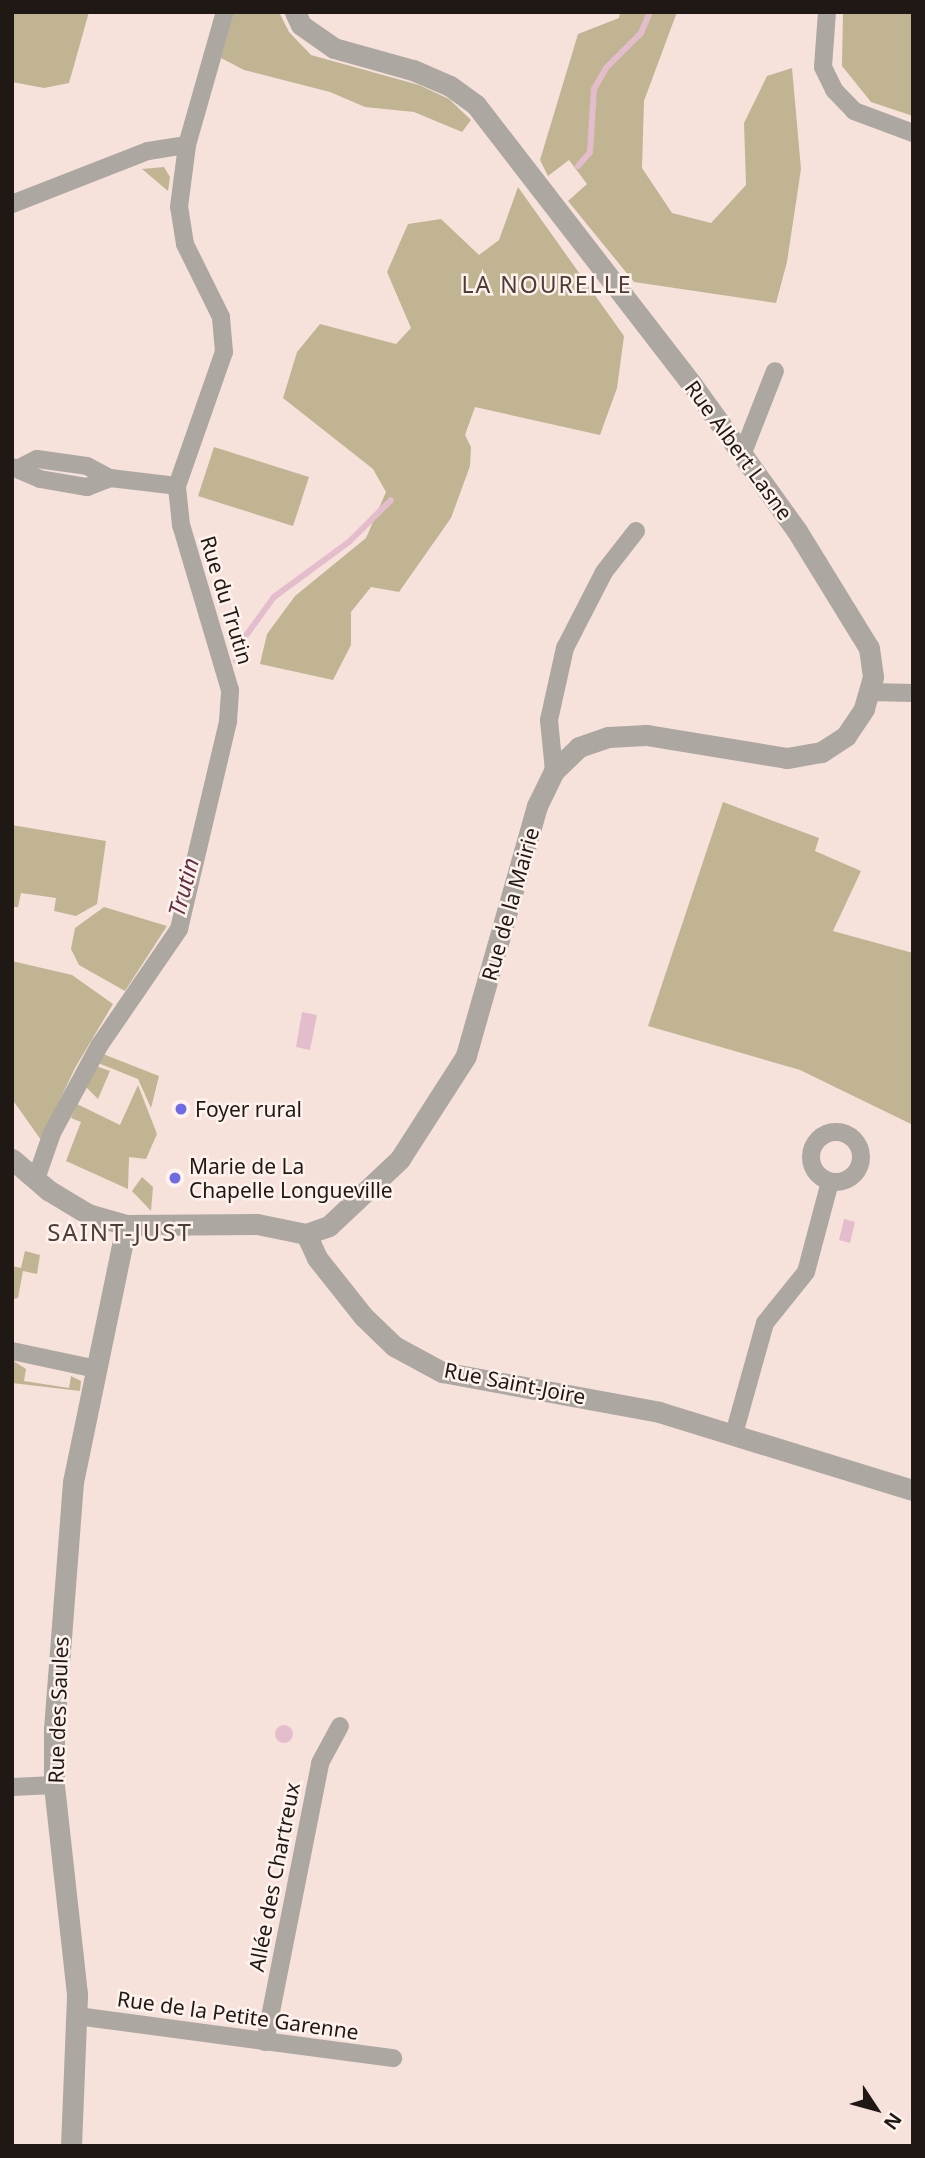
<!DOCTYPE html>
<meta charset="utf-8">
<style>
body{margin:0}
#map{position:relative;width:925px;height:2158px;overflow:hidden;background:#f6e2db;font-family:"Noto Sans",sans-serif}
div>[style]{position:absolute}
.green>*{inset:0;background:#c1b492}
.water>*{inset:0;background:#e4bdcc}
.round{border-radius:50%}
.stream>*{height:6px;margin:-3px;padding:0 3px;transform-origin:3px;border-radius:3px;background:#e4bdcc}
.minor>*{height:18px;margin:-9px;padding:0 9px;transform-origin:9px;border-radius:9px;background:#ada7a1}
.minor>.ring{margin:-9px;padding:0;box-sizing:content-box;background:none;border:18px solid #ada7a1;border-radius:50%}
.tertiary>*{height:21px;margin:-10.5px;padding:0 10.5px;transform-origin:10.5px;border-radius:10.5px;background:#ada7a1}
.dots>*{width:19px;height:19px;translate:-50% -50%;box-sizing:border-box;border:4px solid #fef2ed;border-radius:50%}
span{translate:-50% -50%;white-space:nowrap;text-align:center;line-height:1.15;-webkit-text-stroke:5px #fef2ed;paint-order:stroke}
.street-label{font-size:21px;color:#1f1815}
.poi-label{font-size:21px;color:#1f1815}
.left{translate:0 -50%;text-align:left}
.neighbourhood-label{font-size:23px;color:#4d3d37;letter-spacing:2px}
.water-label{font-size:23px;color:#643047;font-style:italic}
.quarter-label{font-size:24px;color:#4d3d37;letter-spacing:2px}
.frame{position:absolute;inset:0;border:14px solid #1f1815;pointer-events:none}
.north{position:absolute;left:841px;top:2074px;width:70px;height:70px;-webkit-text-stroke:5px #fef2ed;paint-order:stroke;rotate:126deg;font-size:19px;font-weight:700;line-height:28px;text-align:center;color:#1f1815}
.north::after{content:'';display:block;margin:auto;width:24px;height:32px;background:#1f1815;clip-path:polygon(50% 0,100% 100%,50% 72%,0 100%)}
</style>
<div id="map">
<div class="green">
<i style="clip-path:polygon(12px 12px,89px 12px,69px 83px,44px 88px,12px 82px)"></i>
<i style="clip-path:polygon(234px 12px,279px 12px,289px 32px,311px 55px,419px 85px,449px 99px,471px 120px,462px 132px,414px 112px,365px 107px,330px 92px,244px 70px,221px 58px)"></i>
<i style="clip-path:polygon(620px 12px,677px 12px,644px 101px,642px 168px,672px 213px,711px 223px,746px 185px,744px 123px,767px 76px,792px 68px,801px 169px,787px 262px,776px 303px,634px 282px,568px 201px,587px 184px,569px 160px,548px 176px,540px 160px,578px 34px,619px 18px)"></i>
<i style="clip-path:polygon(843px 12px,913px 12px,913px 116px,871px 102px,842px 66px)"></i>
<i style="clip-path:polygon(164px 167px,170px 177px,168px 191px,142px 169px)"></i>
<i style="clip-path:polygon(518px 187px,624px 336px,617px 388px,600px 435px,475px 407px,465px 435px,471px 447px,470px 466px,451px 518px,399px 592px,371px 587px,351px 612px,351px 645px,333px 680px,260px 664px,267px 634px,295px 596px,366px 538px,386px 492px,373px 469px,283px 398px,297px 352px,320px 324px,396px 344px,411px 328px,387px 272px,408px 224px,441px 219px,479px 255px,499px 240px)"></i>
<i style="clip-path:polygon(214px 447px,309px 477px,293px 526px,198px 496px)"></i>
<i style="clip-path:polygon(723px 802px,819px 838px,815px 851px,861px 871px,833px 931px,913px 953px,913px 1125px,800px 1070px,648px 1026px)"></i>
<i style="clip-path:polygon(12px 825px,106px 841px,97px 904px,76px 916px,54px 911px,56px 898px,21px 893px,18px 907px,12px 907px)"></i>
<i style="clip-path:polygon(104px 907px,167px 926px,125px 991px,79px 965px,71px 949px,75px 928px)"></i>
<i style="clip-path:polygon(12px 961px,72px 975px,113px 1004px,75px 1068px,41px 1140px,12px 1099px)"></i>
<i style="clip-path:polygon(103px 1054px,159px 1076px,151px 1108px,138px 1079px,98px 1063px)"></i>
<i style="clip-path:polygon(96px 1066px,110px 1071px,98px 1099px,85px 1086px)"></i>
<i style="clip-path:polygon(138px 1085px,157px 1134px,146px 1159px,129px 1157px,128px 1189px,66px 1161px,81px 1122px,71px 1118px,77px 1104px,120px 1125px)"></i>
<i style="clip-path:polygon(142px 1177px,153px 1187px,151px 1211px,132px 1191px)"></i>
<i style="clip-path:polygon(25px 1251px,40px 1255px,37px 1274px,23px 1271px,18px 1298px,12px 1299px,12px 1266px,21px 1268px)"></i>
<i style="clip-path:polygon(12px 1360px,26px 1369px,24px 1381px,69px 1388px,71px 1376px,81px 1381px,80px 1391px,12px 1383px)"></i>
</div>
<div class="water">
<i style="clip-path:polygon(302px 1012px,317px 1015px,310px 1050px,296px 1047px)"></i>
<i style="clip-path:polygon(844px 1219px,855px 1222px,850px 1243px,839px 1240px)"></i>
<i class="round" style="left:275px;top:1725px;width:18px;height:18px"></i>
</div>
<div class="stream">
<i style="left:578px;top:166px;width:18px;rotate:-49deg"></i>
<i style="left:590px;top:152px;width:63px;rotate:-86.4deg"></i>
<i style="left:594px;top:89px;width:24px;rotate:-60deg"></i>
<i style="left:606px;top:68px;width:49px;rotate:-45deg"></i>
<i style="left:641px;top:33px;width:23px;rotate:-67deg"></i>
<i style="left:236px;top:661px;width:21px;rotate:-73deg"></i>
<i style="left:242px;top:641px;width:54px;rotate:-54deg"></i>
<i style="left:274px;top:597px;width:93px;rotate:-36.3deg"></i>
<i style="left:349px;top:542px;width:59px;rotate:-45deg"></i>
</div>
<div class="minor">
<i style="left:827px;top:12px;width:55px;rotate:94.2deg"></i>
<i style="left:823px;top:67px;width:25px;rotate:64deg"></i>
<i style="left:834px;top:90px;width:29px;rotate:46deg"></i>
<i style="left:854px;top:111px;width:63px;rotate:20.4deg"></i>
<i style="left:12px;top:204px;width:146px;rotate:-21.3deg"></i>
<i style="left:148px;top:151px;width:39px;rotate:-9deg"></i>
<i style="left:742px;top:455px;width:90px;rotate:-68.6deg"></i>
<i style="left:12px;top:467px;width:30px;rotate:23deg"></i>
<i style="left:40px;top:479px;width:48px;rotate:9.7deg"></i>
<i style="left:87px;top:487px;width:25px;rotate:-21deg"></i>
<i style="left:19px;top:468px;width:20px;rotate:-27deg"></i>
<i style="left:37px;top:459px;width:50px;rotate:8deg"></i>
<i style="left:87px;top:466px;width:26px;rotate:28deg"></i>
<i style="left:110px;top:478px;width:67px;rotate:6.8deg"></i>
<i style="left:869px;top:692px;width:44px;rotate:1.3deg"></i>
<i style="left:554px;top:771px;width:51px;rotate:-95.6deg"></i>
<i style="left:549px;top:720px;width:74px;rotate:-77.5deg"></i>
<i style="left:565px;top:648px;width:85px;rotate:-62.8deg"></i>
<i style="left:604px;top:572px;width:52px;rotate:-52deg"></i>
<i class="ring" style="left:811px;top:1132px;width:32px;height:32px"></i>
<i style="left:36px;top:1179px;width:49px;rotate:-70.8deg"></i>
<i style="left:52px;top:1133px;width:99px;rotate:-61.6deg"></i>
<i style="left:99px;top:1046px;width:142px;rotate:-55.6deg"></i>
<i style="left:179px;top:929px;width:214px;rotate:-76.7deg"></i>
<i style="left:228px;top:721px;width:31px;rotate:-86deg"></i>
<i style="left:230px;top:690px;width:172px;rotate:-106.5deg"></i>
<i style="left:181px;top:525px;width:39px;rotate:-96deg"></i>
<i style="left:177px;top:486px;width:142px;rotate:-70.7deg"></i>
<i style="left:224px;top:352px;width:35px;rotate:-95deg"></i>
<i style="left:221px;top:317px;width:81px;rotate:-116.3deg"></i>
<i style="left:185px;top:244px;width:37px;rotate:-99deg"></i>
<i style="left:179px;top:207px;width:63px;rotate:-82.6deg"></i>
<i style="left:187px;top:145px;width:138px;rotate:-74.1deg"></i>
<i style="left:12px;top:1351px;width:87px;rotate:12deg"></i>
<i style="left:734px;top:1434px;width:115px;rotate:-74.4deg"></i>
<i style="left:765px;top:1323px;width:65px;rotate:-51.2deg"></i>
<i style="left:806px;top:1272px;width:93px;rotate:-75.1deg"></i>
<i style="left:12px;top:1787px;width:42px;rotate:-2.7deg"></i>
<i style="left:77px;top:2016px;width:319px;rotate:7.6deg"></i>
<i style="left:265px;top:2042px;width:284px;rotate:-78.8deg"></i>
<i style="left:320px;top:1763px;width:42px;rotate:-61.6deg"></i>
</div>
<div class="tertiary">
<i style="left:295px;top:12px;width:14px;rotate:65deg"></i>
<i style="left:301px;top:25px;width:40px;rotate:34.9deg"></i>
<i style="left:334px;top:48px;width:82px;rotate:15.6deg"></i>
<i style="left:413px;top:70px;width:40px;rotate:23.4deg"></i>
<i style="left:450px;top:86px;width:32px;rotate:36deg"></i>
<i style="left:476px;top:105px;width:351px;rotate:52.3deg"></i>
<i style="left:691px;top:383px;width:182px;rotate:54.4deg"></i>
<i style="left:797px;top:531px;width:137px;rotate:58.4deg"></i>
<i style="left:869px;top:648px;width:29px;rotate:82deg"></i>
<i style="left:873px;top:677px;width:33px;rotate:106deg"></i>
<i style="left:864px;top:709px;width:32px;rotate:124deg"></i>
<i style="left:846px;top:736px;width:30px;rotate:147deg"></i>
<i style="left:821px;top:752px;width:35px;rotate:170deg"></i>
<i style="left:787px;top:758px;width:143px;rotate:-170.7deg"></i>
<i style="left:646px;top:735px;width:38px;rotate:177deg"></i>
<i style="left:608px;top:737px;width:31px;rotate:161deg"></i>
<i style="left:579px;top:747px;width:35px;rotate:136deg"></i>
<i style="left:554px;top:771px;width:39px;rotate:116deg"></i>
<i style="left:537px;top:806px;width:260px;rotate:105.9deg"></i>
<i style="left:466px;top:1056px;width:122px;rotate:122.7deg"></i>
<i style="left:400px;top:1159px;width:98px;rotate:136.7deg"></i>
<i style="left:329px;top:1226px;width:24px;rotate:161deg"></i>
<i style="left:12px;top:1159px;width:48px;rotate:40.7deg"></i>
<i style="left:48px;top:1190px;width:47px;rotate:31deg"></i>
<i style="left:88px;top:1214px;width:40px;rotate:16deg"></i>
<i style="left:126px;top:1225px;width:131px;rotate:-0.4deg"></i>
<i style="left:257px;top:1224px;width:50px;rotate:11.5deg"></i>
<i style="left:306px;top:1234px;width:26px;rotate:65deg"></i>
<i style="left:317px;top:1258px;width:75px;rotate:51.5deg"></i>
<i style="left:364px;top:1317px;width:42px;rotate:44deg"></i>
<i style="left:394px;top:1346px;width:55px;rotate:28.4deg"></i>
<i style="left:442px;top:1372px;width:221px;rotate:10.4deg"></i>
<i style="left:659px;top:1412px;width:266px;rotate:17.1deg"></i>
<i style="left:71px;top:2146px;width:152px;rotate:-87.7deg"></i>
<i style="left:77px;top:1994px;width:210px;rotate:-96.3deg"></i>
<i style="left:54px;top:1785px;width:56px;rotate:-90deg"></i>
<i style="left:54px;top:1729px;width:248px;rotate:-85.6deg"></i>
<i style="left:73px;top:1482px;width:262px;rotate:-78.3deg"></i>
</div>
<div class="dots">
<i style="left:181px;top:1109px;background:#6e6ae4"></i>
<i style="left:175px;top:1178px;background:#6e6ae4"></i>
</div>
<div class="street-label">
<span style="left:739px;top:450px;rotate:54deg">Rue Albert Lasne</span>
<span style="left:227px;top:600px;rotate:73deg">Rue du Trutin</span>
<span style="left:510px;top:904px;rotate:-74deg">Rue de la Mairie</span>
<span style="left:515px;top:1383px;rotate:11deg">Rue Saint-Joire</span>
<span style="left:58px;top:1710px;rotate:-88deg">Rue des Saules</span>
<span style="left:274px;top:1877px;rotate:-79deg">Allée des Chartreux</span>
<span style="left:238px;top:2015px;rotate:8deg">Rue de la Petite Garenne</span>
</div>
<div class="poi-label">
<span class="left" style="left:195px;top:1109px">Foyer rural</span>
<span class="left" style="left:189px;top:1178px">Marie de La<br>Chapelle Longueville</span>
</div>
<div class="neighbourhood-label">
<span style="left:547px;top:284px">LA NOURELLE</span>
</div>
<div class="water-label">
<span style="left:183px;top:887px;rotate:-75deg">Trutin</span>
</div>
<div class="quarter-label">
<span style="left:120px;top:1232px">SAINT-JUST</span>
</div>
<div class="frame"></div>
<div class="north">N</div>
</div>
